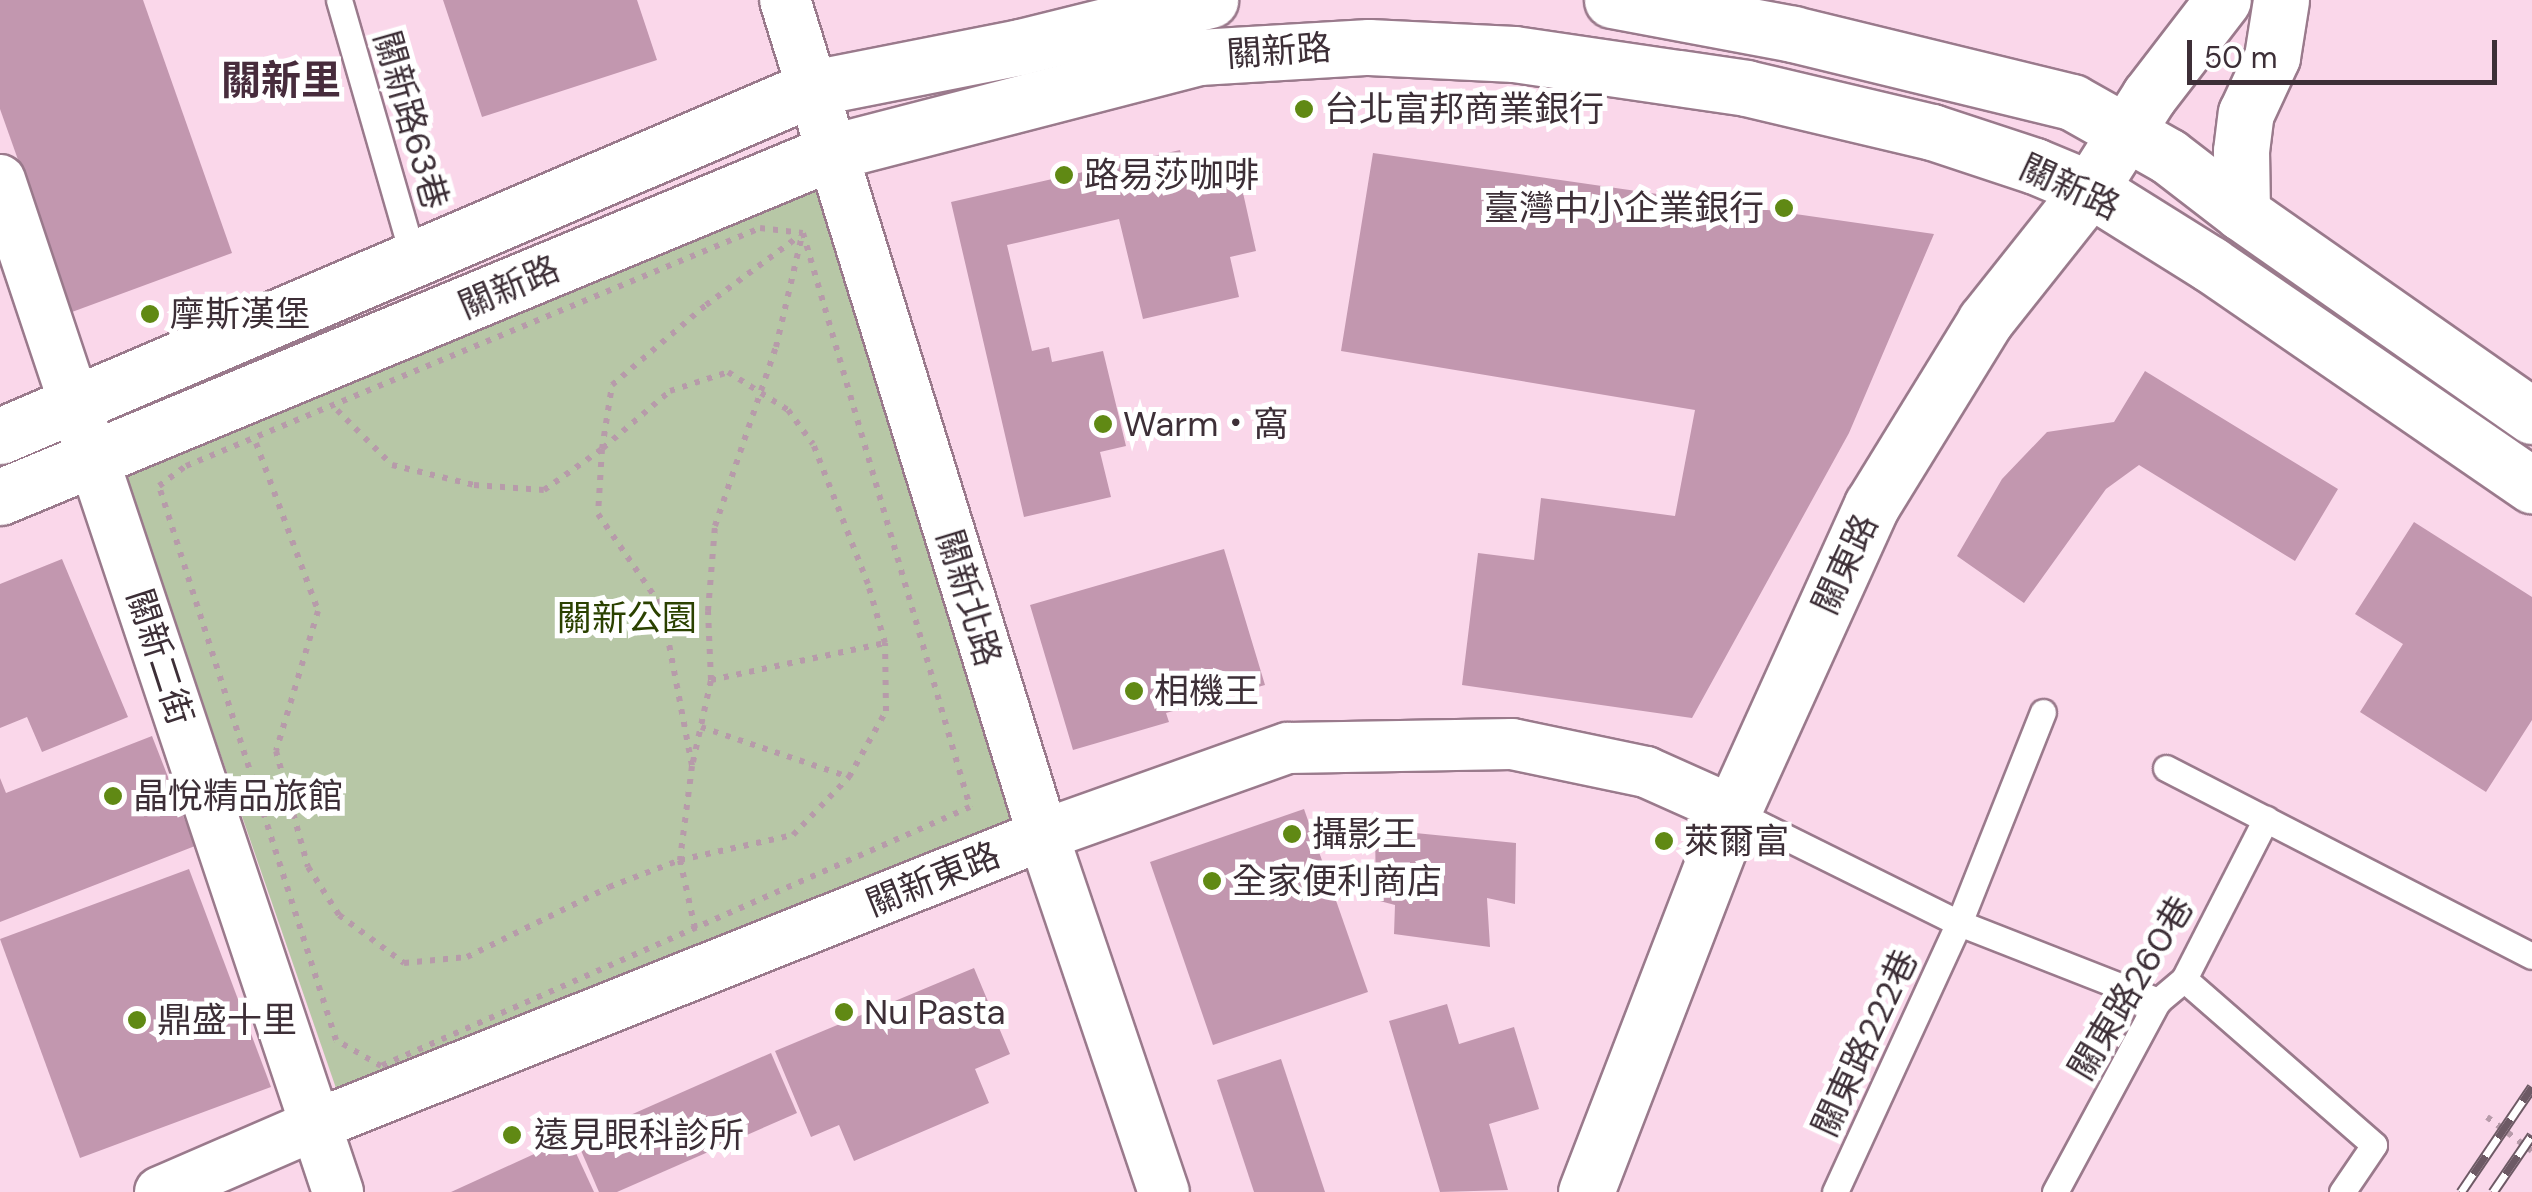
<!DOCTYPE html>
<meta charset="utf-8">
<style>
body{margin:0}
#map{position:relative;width:2532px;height:1192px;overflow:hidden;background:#fad7ea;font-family:"DM Sans","Noto Sans TC",sans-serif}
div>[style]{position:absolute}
.green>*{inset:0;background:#b7c7a6}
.building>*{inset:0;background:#c297af}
.path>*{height:6px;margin-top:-3px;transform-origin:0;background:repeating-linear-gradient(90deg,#b79baa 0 5px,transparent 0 13px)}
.roads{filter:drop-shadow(2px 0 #9a7a8c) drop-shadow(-2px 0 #9a7a8c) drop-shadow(0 2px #9a7a8c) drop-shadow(0 -2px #9a7a8c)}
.service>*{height:25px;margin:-12.5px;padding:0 12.5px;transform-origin:12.5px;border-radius:12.5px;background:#fff}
.minor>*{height:50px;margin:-25px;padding:0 25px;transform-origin:25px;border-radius:25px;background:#fff}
.tertiary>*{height:55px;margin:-27.5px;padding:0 27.5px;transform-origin:27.5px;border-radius:27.5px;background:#fff}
.rail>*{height:11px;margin-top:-5.5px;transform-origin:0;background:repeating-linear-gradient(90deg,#fff 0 22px,#6d5a65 0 44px);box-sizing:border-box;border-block:2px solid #6d5a65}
.path-bridge>*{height:6px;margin-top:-3px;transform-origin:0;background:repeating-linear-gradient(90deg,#b79baa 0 5px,transparent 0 13px)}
.dots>*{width:28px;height:28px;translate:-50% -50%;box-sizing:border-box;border:5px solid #fff;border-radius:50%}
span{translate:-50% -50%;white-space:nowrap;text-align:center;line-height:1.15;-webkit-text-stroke:10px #fff;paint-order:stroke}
.street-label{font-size:35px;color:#3d2f37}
.poi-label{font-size:35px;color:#3d2f37}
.left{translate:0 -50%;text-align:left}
.right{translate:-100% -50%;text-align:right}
.park-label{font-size:35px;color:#2b4100}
.quarter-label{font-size:40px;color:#472c3c;font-weight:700}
.scale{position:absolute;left:2187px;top:40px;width:310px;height:45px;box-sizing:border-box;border:5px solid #3d2f37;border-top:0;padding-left:12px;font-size:30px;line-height:35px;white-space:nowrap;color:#3d2f37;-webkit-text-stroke:8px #fff;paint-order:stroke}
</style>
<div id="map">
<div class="green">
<i style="clip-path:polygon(822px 170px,1061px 807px,337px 1091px,122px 469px)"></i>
</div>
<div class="building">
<i style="clip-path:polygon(0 0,143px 0,232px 253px,72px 312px,0 109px)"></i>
<i style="clip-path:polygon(443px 0,637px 0,657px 60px,482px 117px)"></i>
<i style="clip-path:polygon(1180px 150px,1185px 168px,1235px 157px,1256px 251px,1230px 257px,1239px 297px,1143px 319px,1119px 219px,1007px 245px,1032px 351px,1049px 347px,1052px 362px,1103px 351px,1126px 446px,1100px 452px,1111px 497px,1024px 517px,951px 202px)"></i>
<i style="clip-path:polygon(1373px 153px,1934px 234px,1849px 433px,1692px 718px,1462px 685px,1478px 553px,1534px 560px,1541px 498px,1675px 516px,1695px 410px,1341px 351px)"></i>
<i style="clip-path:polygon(2145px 371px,2338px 489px,2295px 561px,2139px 465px,2106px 489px,2024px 603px,1957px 556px,2002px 479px,2047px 432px,2114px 422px)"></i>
<i style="clip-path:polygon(2414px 522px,2532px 597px,2532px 720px,2486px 792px,2360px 712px,2403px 644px,2355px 614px)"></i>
<i style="clip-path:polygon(1224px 549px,1265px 685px,1166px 713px,1169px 722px,1073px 750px,1030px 605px)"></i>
<i style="clip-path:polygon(62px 559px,128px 717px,42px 752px,27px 717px,0 728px,0 584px)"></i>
<i style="clip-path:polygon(152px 736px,195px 846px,0 922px,0 778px,6px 793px)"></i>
<i style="clip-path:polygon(1304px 809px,1368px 992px,1213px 1045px,1150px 862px)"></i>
<i style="clip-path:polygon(1375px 829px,1516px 843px,1515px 904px,1487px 898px,1490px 947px,1394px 934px,1395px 905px,1376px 900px)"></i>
<i style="clip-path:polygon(189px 869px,271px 1087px,80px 1158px,0 939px)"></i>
<i style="clip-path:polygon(974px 968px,1010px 1054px,975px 1069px,989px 1103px,854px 1161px,839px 1125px,811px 1137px,775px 1051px)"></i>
<i style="clip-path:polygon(1447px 1004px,1459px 1044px,1514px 1027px,1539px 1109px,1489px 1124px,1508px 1190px,1440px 1192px,1389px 1021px)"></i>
<i style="clip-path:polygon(771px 1053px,797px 1113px,617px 1192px,599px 1192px,576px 1139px)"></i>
<i style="clip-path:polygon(1281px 1059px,1325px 1192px,1254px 1192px,1217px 1080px)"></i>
<i style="clip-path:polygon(569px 1138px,594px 1192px,451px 1192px)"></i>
</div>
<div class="path">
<i style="left:760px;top:228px;width:43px;rotate:6.6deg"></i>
<i style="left:803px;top:233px;width:598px;rotate:73.78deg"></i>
<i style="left:970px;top:807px;width:643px;rotate:156.26deg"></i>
<i style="left:381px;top:1066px;width:52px;rotate:-150deg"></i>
<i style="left:336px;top:1040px;width:582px;rotate:-107.72deg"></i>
<i style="left:159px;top:486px;width:34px;rotate:-37deg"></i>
<i style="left:186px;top:466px;width:621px;rotate:-22.52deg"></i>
<i style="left:337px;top:410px;width:78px;rotate:45deg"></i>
<i style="left:392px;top:465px;width:84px;rotate:13.7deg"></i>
<i style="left:474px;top:485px;width:70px;rotate:4.1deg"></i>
<i style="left:544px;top:490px;width:71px;rotate:-35.3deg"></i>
<i style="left:602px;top:449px;width:65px;rotate:93.5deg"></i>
<i style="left:598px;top:514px;width:113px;rotate:55.5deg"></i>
<i style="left:662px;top:607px;width:162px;rotate:79.3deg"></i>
<i style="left:692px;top:766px;width:95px;rotate:97.3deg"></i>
<i style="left:680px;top:860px;width:70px;rotate:77.6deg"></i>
<i style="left:256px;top:443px;width:179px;rotate:69.7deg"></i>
<i style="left:318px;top:611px;width:146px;rotate:106.7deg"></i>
<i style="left:276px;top:751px;width:120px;rotate:74.6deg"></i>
<i style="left:308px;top:867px;width:57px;rotate:57.1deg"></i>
<i style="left:339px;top:915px;width:81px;rotate:36.4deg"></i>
<i style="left:404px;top:963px;width:63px;rotate:-5.4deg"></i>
<i style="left:467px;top:957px;width:158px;rotate:-26.2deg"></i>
<i style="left:609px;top:887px;width:76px;rotate:-20.8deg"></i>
<i style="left:680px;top:860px;width:116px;rotate:-12.5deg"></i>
<i style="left:793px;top:835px;width:81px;rotate:-46deg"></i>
<i style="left:849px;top:777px;width:76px;rotate:-60.7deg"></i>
<i style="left:886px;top:711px;width:68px;rotate:-90.8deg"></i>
<i style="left:885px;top:643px;width:61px;rotate:-106.1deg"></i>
<i style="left:868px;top:584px;width:150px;rotate:-111.4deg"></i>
<i style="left:603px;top:448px;width:88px;rotate:-40.4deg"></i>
<i style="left:602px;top:449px;width:65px;rotate:-81.1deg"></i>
<i style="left:612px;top:385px;width:123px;rotate:-40.4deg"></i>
<i style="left:706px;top:305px;width:119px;rotate:-36.5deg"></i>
<i style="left:711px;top:680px;width:178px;rotate:-12deg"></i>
<i style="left:701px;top:727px;width:156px;rotate:18.7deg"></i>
<i style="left:693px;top:762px;width:84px;rotate:-77.6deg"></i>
<i style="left:711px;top:680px;width:69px;rotate:-92.5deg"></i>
<i style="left:708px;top:611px;width:85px;rotate:-85.3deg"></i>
<i style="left:715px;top:526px;width:189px;rotate:-71.2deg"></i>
<i style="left:776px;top:347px;width:115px;rotate:-76.9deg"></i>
<i style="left:2487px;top:1117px;width:56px;rotate:37.1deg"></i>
</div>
<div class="roads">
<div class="service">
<i style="left:339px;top:0;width:270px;rotate:73.9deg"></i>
<i style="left:2166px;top:768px;width:411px;rotate:27.2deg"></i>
<i style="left:1733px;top:811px;width:252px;rotate:26.4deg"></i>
<i style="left:1959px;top:923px;width:214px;rotate:21.4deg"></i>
<i style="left:2184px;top:979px;width:252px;rotate:41.1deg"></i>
<i style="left:2374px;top:1145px;width:57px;rotate:124.2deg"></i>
<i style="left:1835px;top:1192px;width:296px;rotate:-65.3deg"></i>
<i style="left:1959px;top:923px;width:227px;rotate:-68.3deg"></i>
<i style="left:2055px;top:1192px;width:217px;rotate:-61.7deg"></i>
<i style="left:2158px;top:1001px;width:34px;rotate:-40deg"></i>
<i style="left:2184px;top:979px;width:180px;rotate:-62.9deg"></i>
</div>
<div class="minor">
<i style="left:785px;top:0;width:874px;rotate:72.83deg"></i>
<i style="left:1043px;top:835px;width:377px;rotate:71.3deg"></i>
<i style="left:0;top:180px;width:1067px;rotate:71.53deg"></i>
<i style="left:160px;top:1192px;width:169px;rotate:-23.4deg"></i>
<i style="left:315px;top:1125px;width:784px;rotate:-21.72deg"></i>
<i style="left:1043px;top:835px;width:260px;rotate:-19.6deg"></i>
<i style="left:1288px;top:748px;width:224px;rotate:-1deg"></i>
<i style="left:1512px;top:744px;width:137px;rotate:11.8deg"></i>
<i style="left:1646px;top:772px;width:95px;rotate:24.1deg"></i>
</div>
<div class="tertiary">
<i style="left:1612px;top:0;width:184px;rotate:10.6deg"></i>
<i style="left:1793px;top:34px;width:287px;rotate:13.7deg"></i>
<i style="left:2072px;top:102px;width:110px;rotate:29.4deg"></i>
<i style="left:2168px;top:156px;width:93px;rotate:37.6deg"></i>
<i style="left:2242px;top:213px;width:354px;rotate:35deg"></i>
<i style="left:2242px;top:213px;width:62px;rotate:-90.9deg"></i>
<i style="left:2241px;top:151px;width:38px;rotate:-83deg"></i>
<i style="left:2246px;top:113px;width:62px;rotate:-65.1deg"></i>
<i style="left:2272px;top:57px;width:58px;rotate:-81deg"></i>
<i style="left:0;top:436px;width:884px;rotate:-23.17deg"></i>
<i style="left:813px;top:88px;width:211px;rotate:-11.2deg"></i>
<i style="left:1020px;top:47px;width:196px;rotate:-13.9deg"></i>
<i style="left:0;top:497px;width:901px;rotate:-22.52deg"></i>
<i style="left:832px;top:152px;width:379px;rotate:-14.5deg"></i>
<i style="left:1199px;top:57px;width:170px;rotate:-3.4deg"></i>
<i style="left:1369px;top:47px;width:145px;rotate:2.8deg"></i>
<i style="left:1514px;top:54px;width:234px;rotate:8.3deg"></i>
<i style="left:1746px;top:88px;width:191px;rotate:13.3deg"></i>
<i style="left:1932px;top:132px;width:108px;rotate:18.3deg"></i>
<i style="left:2035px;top:166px;width:60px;rotate:22.7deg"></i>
<i style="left:2090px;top:189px;width:142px;rotate:32deg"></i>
<i style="left:2210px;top:264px;width:391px;rotate:34.5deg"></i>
<i style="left:1586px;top:1192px;width:408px;rotate:-68.9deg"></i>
<i style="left:1733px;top:811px;width:336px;rotate:-65.6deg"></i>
<i style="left:1872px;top:505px;width:216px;rotate:-58.4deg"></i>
<i style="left:1985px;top:321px;width:169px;rotate:-51.5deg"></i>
<i style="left:2090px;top:189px;width:110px;rotate:-57.6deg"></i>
<i style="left:2149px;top:96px;width:121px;rotate:-52.4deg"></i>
</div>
</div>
<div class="rail">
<i style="left:2461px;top:1192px;width:127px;rotate:-55.9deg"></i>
<i style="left:2493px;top:1192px;width:69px;rotate:-55.6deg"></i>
</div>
<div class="path-bridge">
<i style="left:670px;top:391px;width:61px;rotate:-18.1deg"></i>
<i style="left:728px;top:372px;width:71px;rotate:32.3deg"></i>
<i style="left:788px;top:410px;width:42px;rotate:53.7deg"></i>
</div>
<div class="dots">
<i style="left:1304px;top:109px;background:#608914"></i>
<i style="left:1064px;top:175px;background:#608914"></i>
<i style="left:1784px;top:208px;background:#608914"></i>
<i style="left:150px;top:314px;background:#608914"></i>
<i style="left:1103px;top:424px;background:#608914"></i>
<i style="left:1134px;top:691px;background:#608914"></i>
<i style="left:113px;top:796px;background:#608914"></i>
<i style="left:1292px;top:834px;background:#608914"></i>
<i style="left:1664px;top:841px;background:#608914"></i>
<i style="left:1212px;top:881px;background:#608914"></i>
<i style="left:844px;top:1012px;background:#608914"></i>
<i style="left:137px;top:1020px;background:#608914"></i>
<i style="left:512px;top:1135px;background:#608914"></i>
</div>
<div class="street-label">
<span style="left:1279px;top:51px;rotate:-4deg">關新路</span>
<span style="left:411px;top:120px;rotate:74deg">關新路63巷</span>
<span style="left:2070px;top:187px;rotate:25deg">關新路</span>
<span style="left:509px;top:287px;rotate:-23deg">關新路</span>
<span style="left:1845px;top:564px;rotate:-65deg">關東路</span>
<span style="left:969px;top:598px;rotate:73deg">關新北路</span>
<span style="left:160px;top:657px;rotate:72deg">關新二街</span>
<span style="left:933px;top:879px;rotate:-22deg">關新東路</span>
<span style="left:2131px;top:988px;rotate:-59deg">關東路260巷</span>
<span style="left:1865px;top:1043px;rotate:-65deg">關東路222巷</span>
</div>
<div class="poi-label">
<span class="left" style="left:1324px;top:109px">台北富邦商業銀行</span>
<span class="left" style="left:1084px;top:175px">路易莎咖啡</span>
<span class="right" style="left:1764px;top:208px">臺灣中小企業銀行</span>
<span class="left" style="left:170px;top:314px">摩斯漢堡</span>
<span class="left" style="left:1123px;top:424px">Warm・窩</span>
<span class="left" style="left:1154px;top:691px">相機王</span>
<span class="left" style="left:133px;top:796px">晶悅精品旅館</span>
<span class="left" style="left:1312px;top:834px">攝影王</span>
<span class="left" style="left:1684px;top:841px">萊爾富</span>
<span class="left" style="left:1232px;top:881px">全家便利商店</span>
<span class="left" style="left:864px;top:1012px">Nu Pasta</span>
<span class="left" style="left:157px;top:1020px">鼎盛十里</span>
<span class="left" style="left:534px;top:1135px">遠見眼科診所</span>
</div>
<div class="park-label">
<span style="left:627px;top:618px">關新公園</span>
</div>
<div class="quarter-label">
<span style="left:281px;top:80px">關新里</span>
</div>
<div class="scale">50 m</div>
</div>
